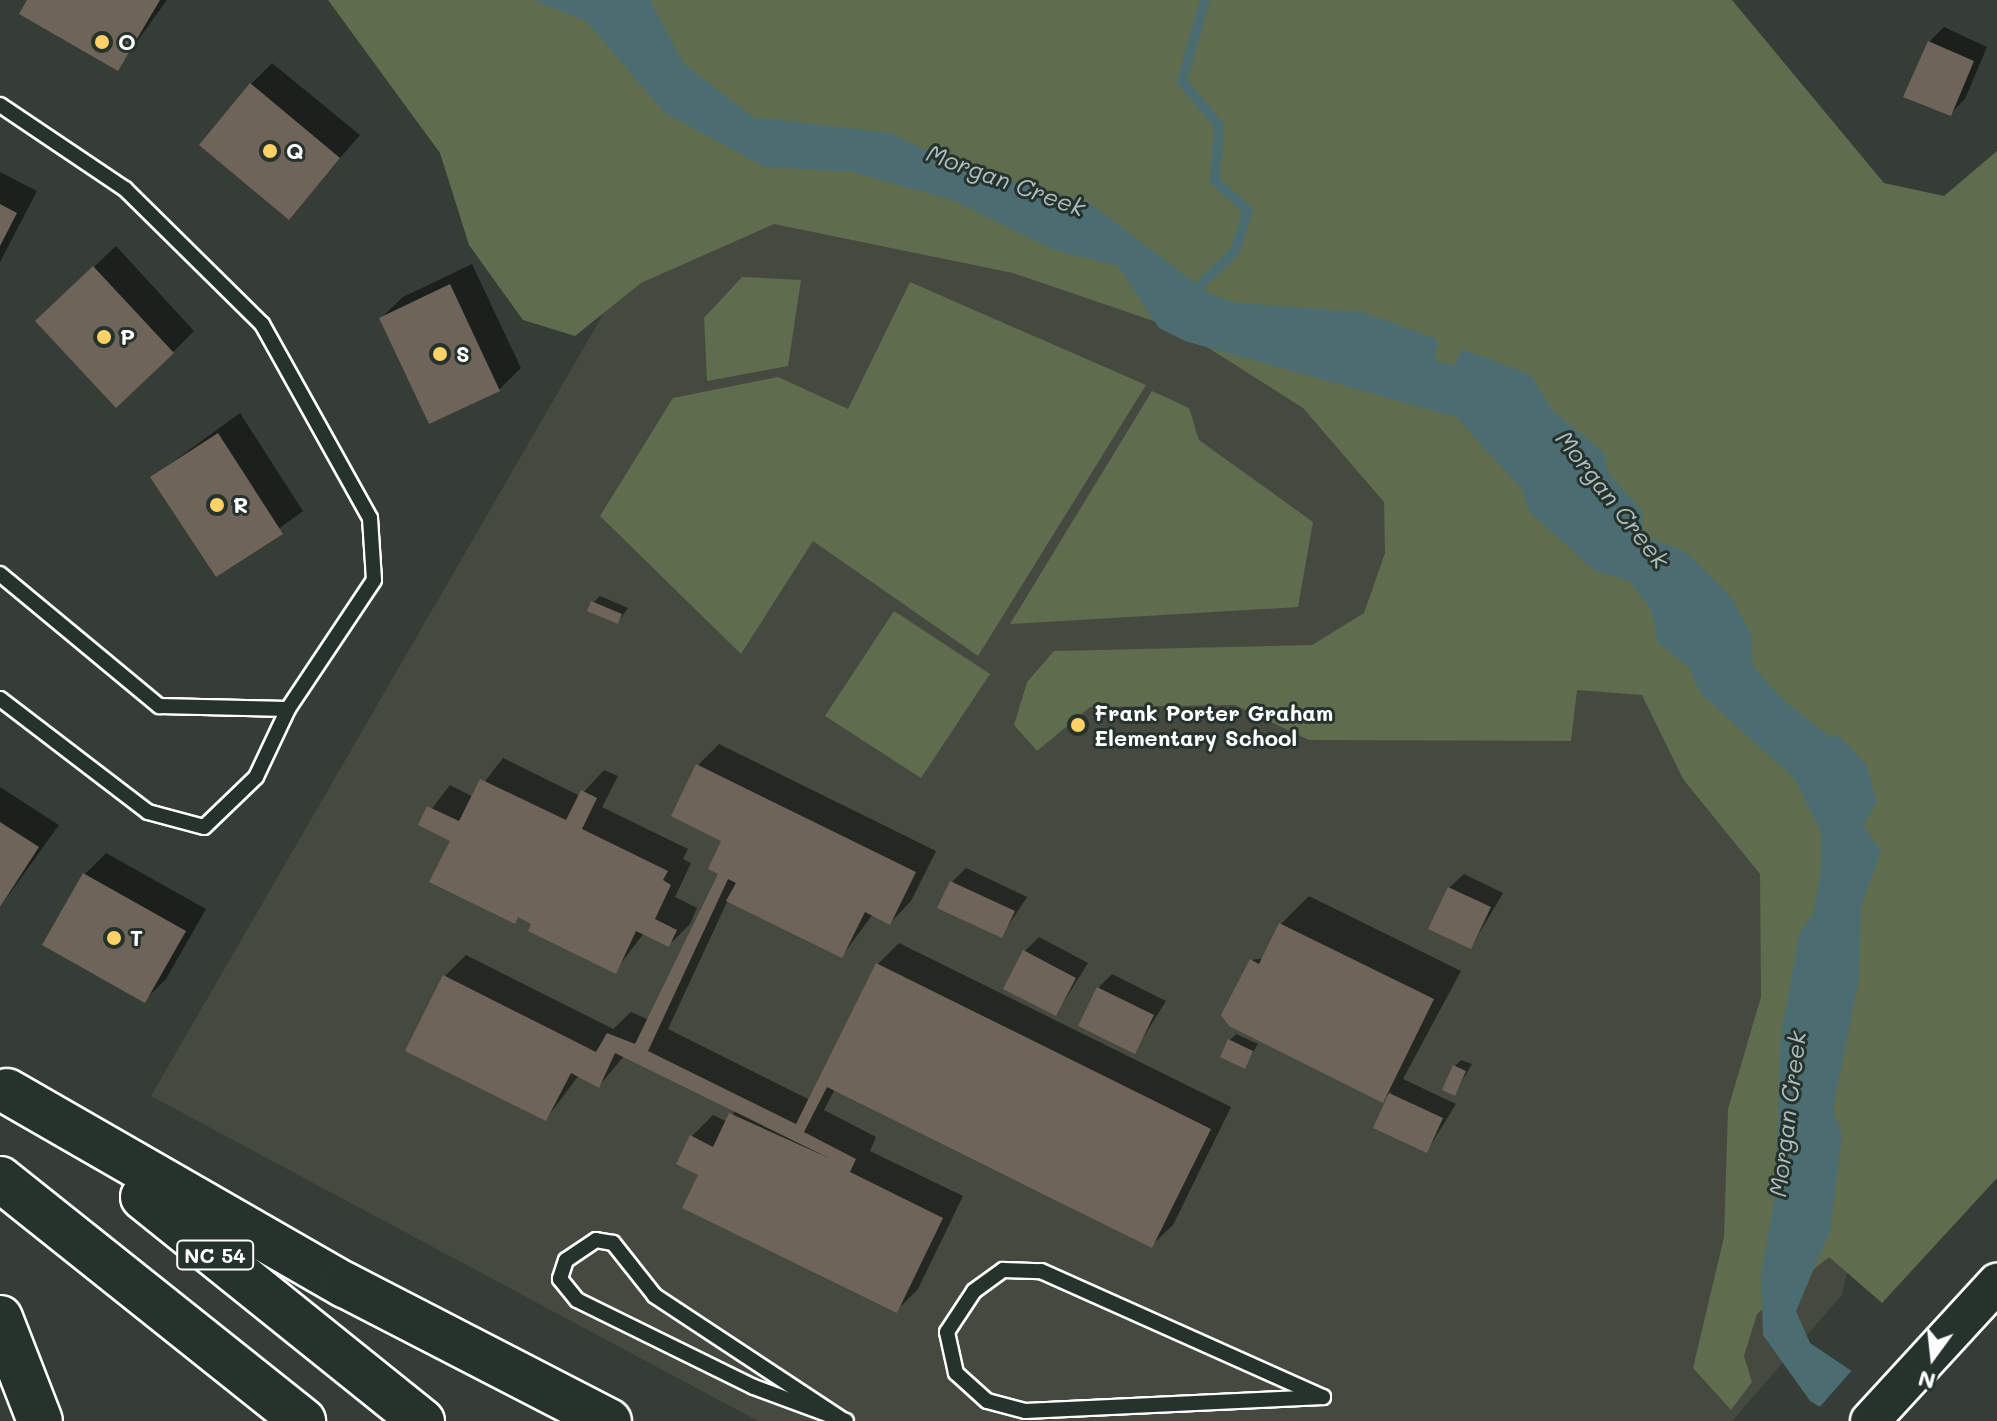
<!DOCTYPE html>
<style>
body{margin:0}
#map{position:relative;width:1997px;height:1421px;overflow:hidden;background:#353d36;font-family:Mali,sans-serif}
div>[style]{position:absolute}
.built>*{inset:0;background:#464940}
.green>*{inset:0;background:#5f6c4d}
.water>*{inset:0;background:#4b6d71}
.pier>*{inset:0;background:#353d36}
.shadow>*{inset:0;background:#0007}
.stream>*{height:10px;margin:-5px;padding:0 5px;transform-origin:5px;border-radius:5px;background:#4b6d71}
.building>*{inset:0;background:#6f6459}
.roads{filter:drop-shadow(2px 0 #fff) drop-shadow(-2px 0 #fff) drop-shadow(0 2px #fff) drop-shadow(0 -2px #fff)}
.service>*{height:14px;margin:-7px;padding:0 7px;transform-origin:7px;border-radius:7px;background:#26332d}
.secondary>*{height:38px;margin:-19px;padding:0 19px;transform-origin:19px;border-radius:19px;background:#26332d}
.trunk>*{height:44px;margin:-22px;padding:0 22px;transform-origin:22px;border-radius:22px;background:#26332d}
.dots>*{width:22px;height:22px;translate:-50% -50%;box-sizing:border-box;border:4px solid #26332d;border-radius:50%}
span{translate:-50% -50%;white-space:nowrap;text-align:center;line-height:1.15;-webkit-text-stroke:6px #26332d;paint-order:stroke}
.shield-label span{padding:2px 6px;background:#26332d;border:2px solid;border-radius:6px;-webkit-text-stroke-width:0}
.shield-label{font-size:20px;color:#fff;font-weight:700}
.poi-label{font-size:22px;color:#fff;font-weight:700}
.left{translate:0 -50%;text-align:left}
.water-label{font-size:24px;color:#aebdbf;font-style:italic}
.north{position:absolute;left:1893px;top:1317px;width:80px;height:80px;-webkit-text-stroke:6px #26332d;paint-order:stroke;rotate:195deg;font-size:22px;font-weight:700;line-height:32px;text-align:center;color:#fff}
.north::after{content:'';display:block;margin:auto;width:28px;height:36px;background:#fff;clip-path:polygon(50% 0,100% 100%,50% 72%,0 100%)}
</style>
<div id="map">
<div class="built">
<i style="clip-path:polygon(745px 69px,1498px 375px,1886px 1106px,1842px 1295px,1732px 1421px,758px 1421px,151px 1096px)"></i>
</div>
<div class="green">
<i style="clip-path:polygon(328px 0,1732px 0,1884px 183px,1944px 196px,1997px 151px,1997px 1178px,1882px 1303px,1829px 1257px,1757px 1314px,1744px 1356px,1752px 1382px,1731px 1410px,1693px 1368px,1724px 1237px,1728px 1109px,1761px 997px,1760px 874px,1683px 779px,1642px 695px,1577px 690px,1571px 741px,1309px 740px,1235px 705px,1090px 707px,1037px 751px,1014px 725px,1027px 682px,1054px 651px,1312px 645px,1364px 613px,1385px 553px,1384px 502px,1303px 408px,1180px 330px,1013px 273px,774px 224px,641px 283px,575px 336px,523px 320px,469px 245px,440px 153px)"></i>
<i style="clip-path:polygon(742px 277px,801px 280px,788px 366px,707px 381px,704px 318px)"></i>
<i style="clip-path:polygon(910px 282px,1146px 385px,978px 656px,813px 541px,741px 654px,600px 516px,673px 398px,778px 377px,848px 409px)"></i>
<i style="clip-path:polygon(1152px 391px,1189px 408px,1199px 440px,1313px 522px,1298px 607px,1010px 624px)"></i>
<i style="clip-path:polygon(894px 611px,990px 674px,921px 778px,825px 716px)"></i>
</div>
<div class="water">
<i style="clip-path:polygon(534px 0,650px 0,684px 64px,753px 117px,889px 133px,967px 169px,1088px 202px,1210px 294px,1237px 303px,1361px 312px,1438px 339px,1435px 360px,1454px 366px,1462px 349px,1531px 375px,1552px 410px,1604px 452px,1608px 473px,1642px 511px,1644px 535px,1687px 553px,1732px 598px,1751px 634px,1753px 666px,1781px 698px,1830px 737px,1839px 736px,1866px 764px,1877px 801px,1863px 826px,1881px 851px,1861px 906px,1859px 979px,1833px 1109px,1842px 1135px,1830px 1231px,1796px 1311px,1810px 1343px,1926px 1421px,1844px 1421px,1810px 1401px,1763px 1335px,1761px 1273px,1776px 1192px,1780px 1042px,1799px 934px,1813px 914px,1821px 873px,1821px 832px,1795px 779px,1700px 693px,1689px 667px,1658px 643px,1651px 609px,1629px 581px,1593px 570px,1528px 510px,1522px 489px,1456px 417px,1185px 341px,1159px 328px,1118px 266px,1054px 250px,952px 200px,853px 172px,765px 167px,665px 113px,586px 21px)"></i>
</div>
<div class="pier">
<i style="clip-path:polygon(1854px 1368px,1928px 1418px,1930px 1421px,1836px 1421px,1817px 1410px)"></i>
</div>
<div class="shadow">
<i style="clip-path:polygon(30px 0,167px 0,117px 69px)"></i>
<i style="clip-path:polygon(1944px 27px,1987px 47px,1965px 99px,1951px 113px,1929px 42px)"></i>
<i style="clip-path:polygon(272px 63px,360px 135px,289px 217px,251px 84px)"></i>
<i style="clip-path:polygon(0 172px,37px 191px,0 262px)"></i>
<i style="clip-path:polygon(116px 246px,194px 331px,173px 352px,59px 300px)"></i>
<i style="clip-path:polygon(472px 264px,521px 368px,499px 390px,381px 318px,403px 297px)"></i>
<i style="clip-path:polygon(240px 413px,303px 511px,216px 574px,152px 477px)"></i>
<i style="clip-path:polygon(600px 596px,628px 608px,618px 622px,593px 603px)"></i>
<i style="clip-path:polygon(719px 744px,936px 851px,911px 901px,890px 923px,873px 914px,842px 956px,728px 900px,668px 1029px,810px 1100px,878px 964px,899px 943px,1231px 1107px,1173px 1225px,1151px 1246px,835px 1089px,824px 1110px,876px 1137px,870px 1151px,963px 1196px,918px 1289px,896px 1311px,701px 1174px,692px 1136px,713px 1115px,727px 1122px,736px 1110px,624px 1056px,599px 1086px,579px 1075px,546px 1119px,445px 976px,466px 955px,613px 1029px,631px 1012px,649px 1020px,720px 873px,724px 841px,698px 765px)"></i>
<i style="clip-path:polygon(503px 758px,580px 796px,604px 770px,618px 776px,602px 807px,688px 849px,683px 859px,691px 863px,675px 897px,697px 908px,690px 924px,669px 945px,644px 933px,615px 971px,533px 923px,519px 916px,514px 921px,452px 840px,420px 824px,450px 785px,473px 797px)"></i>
<i style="clip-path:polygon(0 787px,59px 825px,0 907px)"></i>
<i style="clip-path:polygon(106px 853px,206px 909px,166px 979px,144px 1001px,45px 945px,85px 874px)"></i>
<i style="clip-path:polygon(966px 868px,1027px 897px,1002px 935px,952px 882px)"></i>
<i style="clip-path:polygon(1464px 874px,1503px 893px,1471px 947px,1449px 888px)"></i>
<i style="clip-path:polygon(1309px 896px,1461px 971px,1403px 1079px,1456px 1104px,1427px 1151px,1375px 1127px,1392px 1091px,1382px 1100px,1251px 960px,1265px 958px,1281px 924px)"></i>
<i style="clip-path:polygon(1039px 937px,1088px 963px,1056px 1014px,1024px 952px)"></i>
<i style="clip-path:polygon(1112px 974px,1166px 1001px,1134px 1052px,1098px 988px)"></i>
<i style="clip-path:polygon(1236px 1034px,1258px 1044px,1244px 1066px,1229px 1041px)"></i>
<i style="clip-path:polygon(1461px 1060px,1472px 1064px,1455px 1093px,1455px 1066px)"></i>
</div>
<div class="stream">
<i style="left:1189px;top:296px;width:64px;rotate:-44.4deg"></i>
<i style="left:1235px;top:251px;width:43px;rotate:-72.4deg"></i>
<i style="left:1248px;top:210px;width:44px;rotate:-138.7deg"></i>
<i style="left:1215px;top:181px;width:56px;rotate:-85.9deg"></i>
<i style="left:1219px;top:125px;width:57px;rotate:-130.1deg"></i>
<i style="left:1182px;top:81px;width:84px;rotate:-74.1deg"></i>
</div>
<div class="building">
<i style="clip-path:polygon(27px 0,160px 0,118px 71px,19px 14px)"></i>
<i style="clip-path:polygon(1928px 41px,1974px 61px,1951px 116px,1903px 97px)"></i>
<i style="clip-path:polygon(250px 83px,340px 158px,289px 220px,199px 145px)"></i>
<i style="clip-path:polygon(0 204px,17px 213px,0 246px)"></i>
<i style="clip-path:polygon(93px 266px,174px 353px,116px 408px,35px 321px)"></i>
<i style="clip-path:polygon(450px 284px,500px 391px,429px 424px,379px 318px)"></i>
<i style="clip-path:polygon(218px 433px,283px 534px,216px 577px,150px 477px)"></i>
<i style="clip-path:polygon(591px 601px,622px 614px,618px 624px,587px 611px)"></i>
<i style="clip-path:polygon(696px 764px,916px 872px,890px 925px,865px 912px,842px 958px,726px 901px,736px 883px,728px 879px,648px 1051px,796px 1124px,876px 963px,1211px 1129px,1152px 1248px,827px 1087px,804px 1132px,856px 1159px,850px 1172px,943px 1218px,897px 1313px,682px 1208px,698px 1175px,676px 1164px,690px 1135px,713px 1147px,729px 1113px,831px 1159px,615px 1053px,599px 1088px,571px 1073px,546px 1121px,405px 1051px,443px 975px,596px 1052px,607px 1033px,635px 1044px,718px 874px,708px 869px,721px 841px,671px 816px)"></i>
<i style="clip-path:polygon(480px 779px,566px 820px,581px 790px,597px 798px,582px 829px,668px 871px,663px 880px,671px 885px,655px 919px,677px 930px,669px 947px,636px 931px,616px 974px,528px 931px,531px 924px,518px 917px,515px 924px,429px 882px,450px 841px,418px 825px,427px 806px,459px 821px)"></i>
<i style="clip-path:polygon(0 822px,39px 847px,0 907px)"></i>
<i style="clip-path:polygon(83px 873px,186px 931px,145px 1003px,42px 945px)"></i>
<i style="clip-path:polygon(950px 881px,1015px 911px,1002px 938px,937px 908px)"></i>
<i style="clip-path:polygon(1448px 887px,1491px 907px,1471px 949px,1428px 929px)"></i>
<i style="clip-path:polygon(1279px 923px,1434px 999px,1383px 1103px,1229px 1026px,1221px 1015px,1250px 959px,1259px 964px)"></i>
<i style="clip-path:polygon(1023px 950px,1076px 978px,1056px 1016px,1003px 989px)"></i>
<i style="clip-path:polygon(1097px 987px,1154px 1015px,1135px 1054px,1078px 1026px)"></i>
<i style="clip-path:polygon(1228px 1039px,1253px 1051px,1245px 1069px,1220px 1057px)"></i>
<i style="clip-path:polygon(1453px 1065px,1466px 1071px,1455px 1096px,1442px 1090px)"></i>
<i style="clip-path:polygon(1389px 1093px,1443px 1118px,1427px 1153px,1373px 1128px)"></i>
</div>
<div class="roads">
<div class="service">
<i style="left:0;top:105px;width:151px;rotate:33.9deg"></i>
<i style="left:125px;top:189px;width:192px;rotate:44.6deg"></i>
<i style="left:262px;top:324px;width:222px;rotate:60.9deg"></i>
<i style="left:370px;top:518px;width:62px;rotate:86.3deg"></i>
<i style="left:374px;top:580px;width:155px;rotate:123.7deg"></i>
<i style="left:0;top:574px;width:207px;rotate:39.7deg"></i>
<i style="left:159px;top:706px;width:129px;rotate:1.3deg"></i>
<i style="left:288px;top:709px;width:75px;rotate:115.2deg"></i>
<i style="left:256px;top:777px;width:72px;rotate:136.1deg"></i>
<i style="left:204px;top:827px;width:58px;rotate:-165deg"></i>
<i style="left:148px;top:812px;width:186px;rotate:-142.6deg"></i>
<i style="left:1003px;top:1270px;width:38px;rotate:2deg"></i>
<i style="left:1041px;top:1271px;width:309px;rotate:24.1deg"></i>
<i style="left:1323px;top:1397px;width:298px;rotate:177.3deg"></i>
<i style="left:1025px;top:1411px;width:39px;rotate:-165deg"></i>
<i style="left:987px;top:1401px;width:42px;rotate:-137.9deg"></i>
<i style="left:956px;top:1373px;width:42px;rotate:-102.4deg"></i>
<i style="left:947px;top:1332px;width:49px;rotate:-56.6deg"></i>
<i style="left:974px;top:1291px;width:36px;rotate:-36deg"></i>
<i style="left:840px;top:1418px;width:222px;rotate:-146.6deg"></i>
<i style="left:655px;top:1296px;width:68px;rotate:-128.4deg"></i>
<i style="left:613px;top:1243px;width:17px;rotate:-170deg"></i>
<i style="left:596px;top:1240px;width:36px;rotate:146deg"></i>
<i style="left:566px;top:1260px;width:20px;rotate:108deg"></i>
<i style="left:560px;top:1279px;width:27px;rotate:51deg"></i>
<i style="left:577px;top:1300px;width:197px;rotate:26.2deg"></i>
<i style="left:754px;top:1387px;width:98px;rotate:20.3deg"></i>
</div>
<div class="secondary">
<i style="left:1870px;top:1421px;width:188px;rotate:-47.4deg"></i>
</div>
<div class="trunk">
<i style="left:7px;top:1091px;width:390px;rotate:29.9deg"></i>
<i style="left:345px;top:1285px;width:297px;rotate:27.3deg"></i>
<i style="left:0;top:1179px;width:388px;rotate:38.6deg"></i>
<i style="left:143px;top:1197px;width:358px;rotate:38.8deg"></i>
<i style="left:0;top:1318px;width:110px;rotate:68.8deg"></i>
</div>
</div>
<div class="dots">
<i style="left:102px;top:42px;background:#ffd166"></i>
<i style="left:270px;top:151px;background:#ffd166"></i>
<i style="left:104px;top:337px;background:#ffd166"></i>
<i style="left:440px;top:354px;background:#ffd166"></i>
<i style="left:217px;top:505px;background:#ffd166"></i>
<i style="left:1078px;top:725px;background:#ffd166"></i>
<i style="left:114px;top:938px;background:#ffd166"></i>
</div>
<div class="shield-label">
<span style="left:215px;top:1255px">NC 54</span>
</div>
<div class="poi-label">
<span class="left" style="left:118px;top:42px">O</span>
<span class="left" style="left:286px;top:151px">Q</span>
<span class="left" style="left:120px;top:337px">P</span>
<span class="left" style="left:456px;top:354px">S</span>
<span class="left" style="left:233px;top:505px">R</span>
<span class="left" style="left:1094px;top:725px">Frank Porter Graham<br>Elementary School</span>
<span class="left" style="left:130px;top:938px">T</span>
</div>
<div class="water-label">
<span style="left:1006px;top:180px;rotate:20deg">Morgan Creek</span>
<span style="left:1613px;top:499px;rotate:52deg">Morgan Creek</span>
<span style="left:1787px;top:1114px;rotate:-83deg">Morgan Creek</span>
</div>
<div class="north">N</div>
</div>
